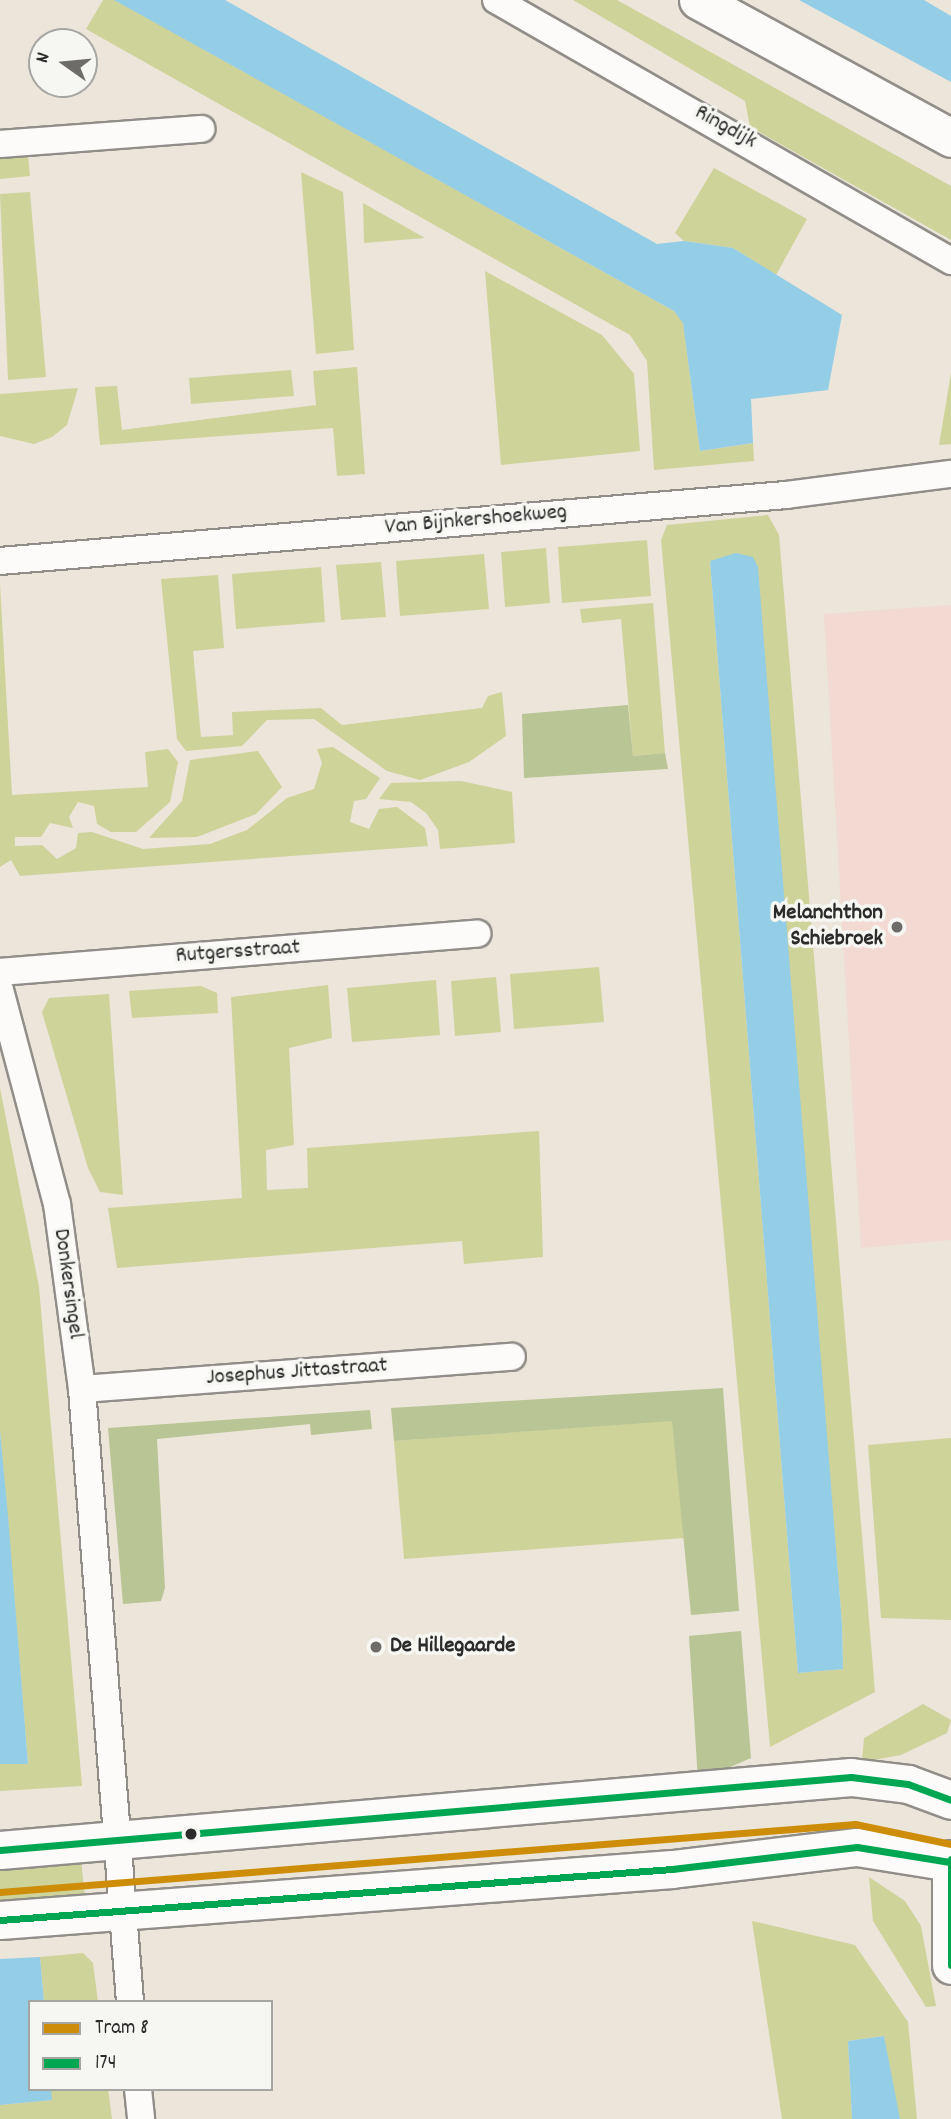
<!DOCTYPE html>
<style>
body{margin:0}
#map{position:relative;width:951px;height:2119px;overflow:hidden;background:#ebe5da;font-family:Dekko,sans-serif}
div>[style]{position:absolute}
.built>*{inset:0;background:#f2d9d1}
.green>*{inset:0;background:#ced39a}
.forest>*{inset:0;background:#b9c594}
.water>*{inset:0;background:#94cde6}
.roads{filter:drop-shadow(2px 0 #918e89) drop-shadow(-2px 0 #918e89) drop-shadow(0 2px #918e89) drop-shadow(0 -2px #918e89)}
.street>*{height:26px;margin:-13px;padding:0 13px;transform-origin:13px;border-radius:13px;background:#fcfbf9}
.secondary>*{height:37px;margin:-18.5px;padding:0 18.5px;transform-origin:18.5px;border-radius:18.5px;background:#fcfbf9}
.bus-1>*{height:7px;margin:-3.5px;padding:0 3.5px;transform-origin:3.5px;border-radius:3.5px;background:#00a651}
.tram-1>*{height:7px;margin:-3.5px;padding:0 3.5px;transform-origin:3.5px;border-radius:3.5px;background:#ce8d09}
.dots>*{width:19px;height:19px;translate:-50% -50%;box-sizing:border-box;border:4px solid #f6f6f2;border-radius:50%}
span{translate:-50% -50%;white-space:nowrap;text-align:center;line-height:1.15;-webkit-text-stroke:7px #f6f6f2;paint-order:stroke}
.street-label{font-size:23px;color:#2b2b2b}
.poi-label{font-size:23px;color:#2b2b2b;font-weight:700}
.right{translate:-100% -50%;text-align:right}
.left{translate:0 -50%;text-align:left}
.legend{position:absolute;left:28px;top:2000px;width:245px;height:91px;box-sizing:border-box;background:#f6f6f2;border:2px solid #a5a5a2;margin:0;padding:9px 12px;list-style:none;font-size:21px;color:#2b2b2b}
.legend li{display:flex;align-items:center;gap:14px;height:35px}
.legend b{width:35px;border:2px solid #a5a5a2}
.north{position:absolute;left:28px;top:28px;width:70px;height:70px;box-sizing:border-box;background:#f6f6f2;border:2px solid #a5a5a2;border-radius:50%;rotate:285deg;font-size:19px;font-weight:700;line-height:28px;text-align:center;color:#2b2b2b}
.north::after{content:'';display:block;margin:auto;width:24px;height:32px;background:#6e6c68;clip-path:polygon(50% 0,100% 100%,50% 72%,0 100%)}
</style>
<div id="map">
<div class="built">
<i style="clip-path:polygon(951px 605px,951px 1240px,861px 1248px,824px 614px)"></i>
</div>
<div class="green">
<i style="clip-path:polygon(103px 0,115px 0,674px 311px,683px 322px,700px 451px,753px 443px,754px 461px,654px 470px,647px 361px,630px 335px,86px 29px)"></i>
<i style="clip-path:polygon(573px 0,617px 0,951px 186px,951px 240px,750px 127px,745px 101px)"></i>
<i style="clip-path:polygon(28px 155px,30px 176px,0 179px,0 157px)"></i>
<i style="clip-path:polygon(714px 168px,807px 219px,776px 275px,733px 248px,684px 241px,675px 233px)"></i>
<i style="clip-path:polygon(301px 172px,343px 192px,354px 350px,316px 354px)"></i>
<i style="clip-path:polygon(30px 192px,46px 377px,8px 380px,0 194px)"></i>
<i style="clip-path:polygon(363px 203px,425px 238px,364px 243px)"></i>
<i style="clip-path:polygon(485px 271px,602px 335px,634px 374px,640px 451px,501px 465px)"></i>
<i style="clip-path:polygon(357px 367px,365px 474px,337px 476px,333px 428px,100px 445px,95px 387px,117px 386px,122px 430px,316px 405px,313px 371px)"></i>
<i style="clip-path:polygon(291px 370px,294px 396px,191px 404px,189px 378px)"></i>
<i style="clip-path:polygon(951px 373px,951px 444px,939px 445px)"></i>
<i style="clip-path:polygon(78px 388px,67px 425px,52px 437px,34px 444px,0 436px,0 394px)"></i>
<i style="clip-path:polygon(evenodd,768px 515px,779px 535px,875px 1692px,770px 1747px,661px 540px,667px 525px,768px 515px,753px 557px,842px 1624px,843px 1669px,798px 1673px,710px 561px,753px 557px)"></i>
<i style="clip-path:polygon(647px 540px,651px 596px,562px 603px,558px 547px)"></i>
<i style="clip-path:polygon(546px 548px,550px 603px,505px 607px,501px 552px)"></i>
<i style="clip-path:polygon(484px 554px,489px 609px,400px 616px,396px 561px)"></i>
<i style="clip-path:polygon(381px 562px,386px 617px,341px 620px,336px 565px)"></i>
<i style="clip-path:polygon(321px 567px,325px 622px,236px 629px,232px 574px)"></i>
<i style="clip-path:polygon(218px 575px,224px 648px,193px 651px,201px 737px,233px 735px,232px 712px,321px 708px,342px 725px,482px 708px,488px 696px,502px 692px,506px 736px,469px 762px,420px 780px,387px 771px,314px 719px,267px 720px,242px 746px,186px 751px,177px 739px,161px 579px)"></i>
<i style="clip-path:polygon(0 584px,12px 795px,148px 787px,145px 752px,168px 749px,178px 762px,170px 802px,136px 832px,111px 832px,97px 824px,94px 806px,78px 802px,69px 817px,73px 828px,50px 823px,41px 837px,15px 837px,15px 846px,42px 845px,57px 859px,76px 848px,78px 833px,92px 832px,143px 849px,210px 844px,247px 830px,287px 798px,314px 789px,322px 763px,317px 749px,333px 747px,380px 778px,366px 799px,354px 801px,350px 822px,369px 829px,379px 809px,397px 807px,425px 828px,428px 846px,20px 876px,11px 860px,0 867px)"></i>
<i style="clip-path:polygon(653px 603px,665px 753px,633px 756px,621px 619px,582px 623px,580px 609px)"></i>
<i style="clip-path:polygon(258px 751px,282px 787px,256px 814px,197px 837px,149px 838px,182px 801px,190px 760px)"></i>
<i style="clip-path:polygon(461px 781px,512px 792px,515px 843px,440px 849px,438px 830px,426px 813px,411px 802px,379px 799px,391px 783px)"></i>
<i style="clip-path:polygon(599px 967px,604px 1022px,514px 1029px,510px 974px)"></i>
<i style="clip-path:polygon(496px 977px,501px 1032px,455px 1036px,451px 981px)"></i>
<i style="clip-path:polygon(436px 980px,440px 1035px,352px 1042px,347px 988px)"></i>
<i style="clip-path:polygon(328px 985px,332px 1038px,289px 1048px,294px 1145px,266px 1150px,267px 1190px,308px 1188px,307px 1148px,539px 1131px,543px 1257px,464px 1264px,462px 1241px,117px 1268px,108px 1208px,242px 1198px,231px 997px)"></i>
<i style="clip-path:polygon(201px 986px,217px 993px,218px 1013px,132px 1018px,129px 991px)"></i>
<i style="clip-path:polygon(109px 994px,123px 1195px,100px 1192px,88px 1168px,42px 1012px,49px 998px)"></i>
<i style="clip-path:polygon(0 1088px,39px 1287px,82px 1786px,0 1791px,0 1764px,28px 1763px,0 1431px)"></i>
<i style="clip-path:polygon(673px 1420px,684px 1538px,404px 1559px,394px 1441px)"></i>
<i style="clip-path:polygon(951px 1438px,951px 1620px,881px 1618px,868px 1445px)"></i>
<i style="clip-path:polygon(923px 1704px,951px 1720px,947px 1733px,901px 1755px,862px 1762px,864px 1738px)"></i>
<i style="clip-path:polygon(0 1860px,81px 1860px,85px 1896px,0 1911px)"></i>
<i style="clip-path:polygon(869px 1877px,905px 1901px,921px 1926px,936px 2006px,926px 2007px,873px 1921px)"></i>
<i style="clip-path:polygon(752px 1921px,855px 1945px,908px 2022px,917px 2119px,894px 2119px,884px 2036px,848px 2041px,852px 2119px,782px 2119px)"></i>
<i style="clip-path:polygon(83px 1953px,93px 1963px,98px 2002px,44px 2002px,40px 1957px)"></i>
<i style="clip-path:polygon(51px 2089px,108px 2089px,112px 2119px,0 2119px,0 2105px,51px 2100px)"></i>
</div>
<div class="forest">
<i style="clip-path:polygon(628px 705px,633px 756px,665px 753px,668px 769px,524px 778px,522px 714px)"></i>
<i style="clip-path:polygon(723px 1388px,739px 1611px,691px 1615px,672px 1421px,394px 1441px,391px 1408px)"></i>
<i style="clip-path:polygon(370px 1410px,372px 1429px,311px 1435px,310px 1424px,157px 1439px,165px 1588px,161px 1601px,123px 1604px,108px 1428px)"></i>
<i style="clip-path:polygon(741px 1631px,751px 1758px,698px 1781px,689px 1636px)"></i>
</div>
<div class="water">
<i style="clip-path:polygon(114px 0,225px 0,657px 244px,684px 241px,733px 248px,842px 315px,828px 390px,751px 399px,753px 443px,700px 451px,683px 323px,674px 311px)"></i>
<i style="clip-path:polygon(799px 0,924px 0,951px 16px,951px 82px)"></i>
<i style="clip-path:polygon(736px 553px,753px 557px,758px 567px,842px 1624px,843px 1669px,798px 1673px,710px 561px)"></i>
<i style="clip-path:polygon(0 1431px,8px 1516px,28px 1764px,0 1764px)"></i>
<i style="clip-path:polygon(40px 1957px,44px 2002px,30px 2002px,30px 2089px,51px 2089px,52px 2100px,0 2105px,0 1959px)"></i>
<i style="clip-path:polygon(884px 2036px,900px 2119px,852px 2119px,848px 2041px)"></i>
</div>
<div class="roads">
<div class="street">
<i style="left:496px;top:0;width:525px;rotate:29.84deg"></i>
<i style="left:0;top:144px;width:202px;rotate:-4.3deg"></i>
<i style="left:0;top:561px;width:789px;rotate:-4.8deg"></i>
<i style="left:786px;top:495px;width:166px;rotate:-7.3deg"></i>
<i style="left:0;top:972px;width:479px;rotate:-4.6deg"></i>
<i style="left:0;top:990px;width:221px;rotate:75.1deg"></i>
<i style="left:57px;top:1204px;width:187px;rotate:82.3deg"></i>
<i style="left:82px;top:1389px;width:615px;rotate:85.52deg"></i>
<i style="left:82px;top:1389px;width:431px;rotate:-4.3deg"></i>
<i style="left:138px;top:2089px;width:30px;rotate:84deg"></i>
</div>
<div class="secondary">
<i style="left:698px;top:0;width:288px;rotate:28.6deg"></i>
<i style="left:0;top:1850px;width:854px;rotate:-4.9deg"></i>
<i style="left:851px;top:1777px;width:57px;rotate:7deg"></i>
<i style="left:908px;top:1784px;width:46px;rotate:20.4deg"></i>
<i style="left:951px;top:1859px;width:106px;rotate:90deg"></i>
<i style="left:0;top:1920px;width:674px;rotate:-4.34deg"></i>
<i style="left:672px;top:1869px;width:186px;rotate:-6.8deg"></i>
<i style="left:857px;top:1847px;width:95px;rotate:9.1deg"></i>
</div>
</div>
<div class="bus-1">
<i style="left:0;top:1850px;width:854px;rotate:-4.9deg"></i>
<i style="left:851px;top:1777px;width:57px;rotate:7deg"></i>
<i style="left:908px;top:1784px;width:46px;rotate:20.4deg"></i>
<i style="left:951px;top:1859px;width:106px;rotate:90deg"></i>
<i style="left:0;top:1920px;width:674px;rotate:-4.34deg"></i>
<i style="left:672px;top:1869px;width:186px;rotate:-6.8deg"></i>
<i style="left:857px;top:1847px;width:94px;rotate:9.2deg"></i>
</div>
<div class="tram-1">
<i style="left:0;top:1892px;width:858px;rotate:-4.55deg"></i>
<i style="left:855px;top:1824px;width:98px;rotate:11.8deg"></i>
</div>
<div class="dots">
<i style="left:897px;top:927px;background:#6e6c68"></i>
<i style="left:376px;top:1647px;background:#6e6c68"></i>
<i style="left:191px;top:1834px;background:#2b2b2b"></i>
</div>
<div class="street-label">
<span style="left:725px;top:128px;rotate:29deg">Ringdijk</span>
<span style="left:476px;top:521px;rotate:-5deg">Van Bijnkershoekweg</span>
<span style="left:238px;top:953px;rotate:-4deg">Rutgersstraat</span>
<span style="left:67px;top:1284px;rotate:82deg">Donkersingel</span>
<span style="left:297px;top:1373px;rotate:-4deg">Josephus Jittastraat</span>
</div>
<div class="poi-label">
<span class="right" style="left:883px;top:927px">Melanchthon<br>Schiebroek</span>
<span class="left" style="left:390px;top:1647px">De Hillegaarde</span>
</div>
<ul class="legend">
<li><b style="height:9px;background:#ce8d09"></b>Tram 8</li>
<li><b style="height:9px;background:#00a651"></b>174</li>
</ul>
<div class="north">N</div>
</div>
